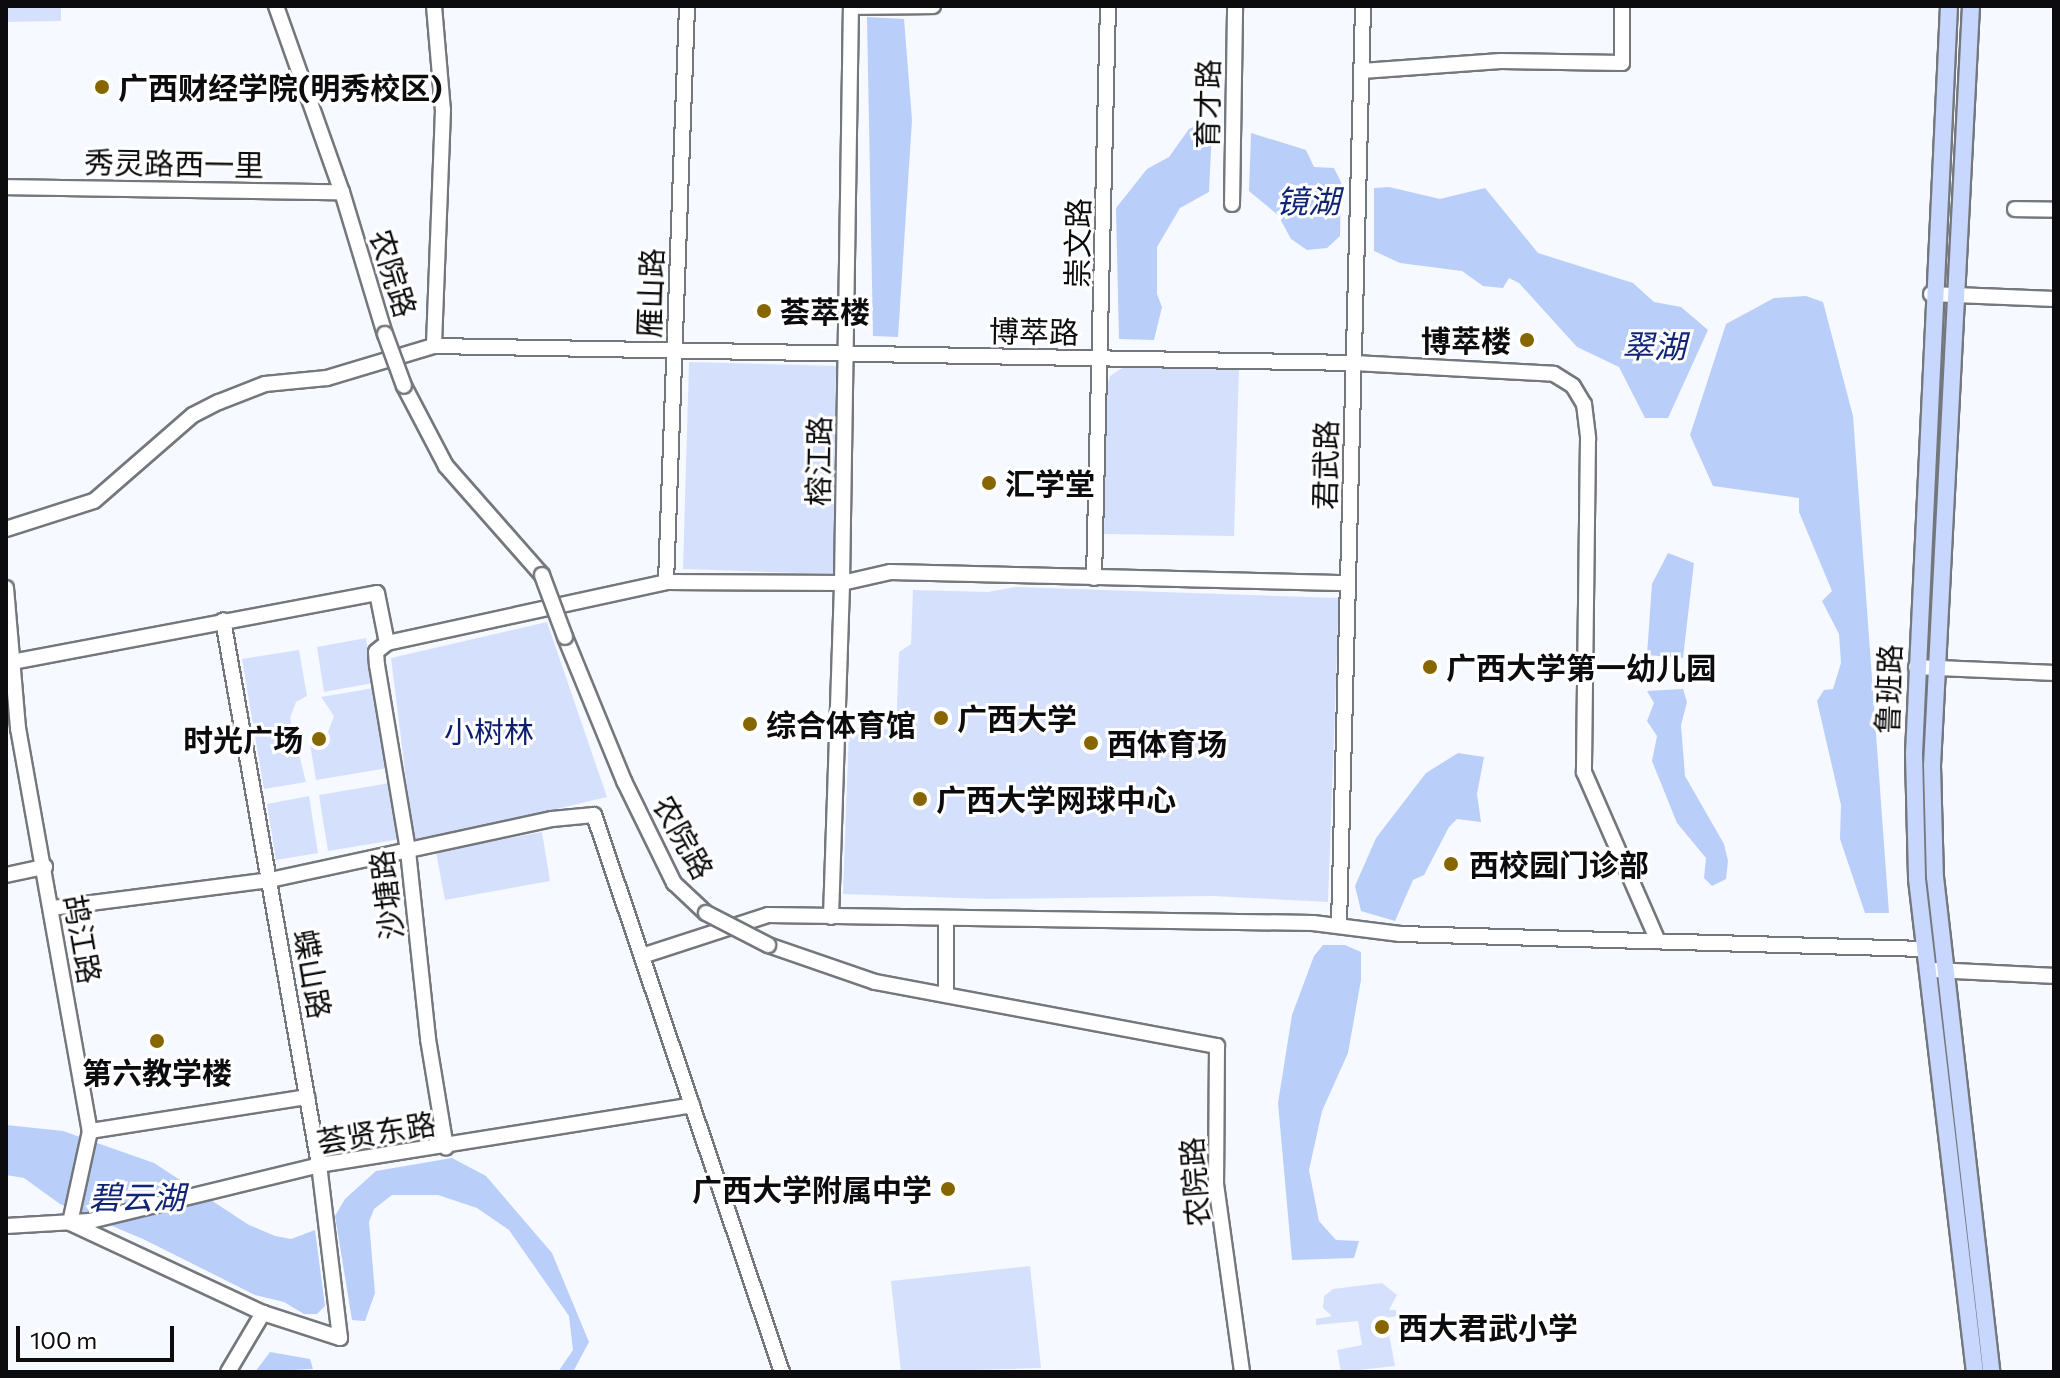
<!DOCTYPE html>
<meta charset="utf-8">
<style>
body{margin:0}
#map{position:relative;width:2060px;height:1378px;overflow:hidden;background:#f6f9ff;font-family:Commissioner,"Noto Sans SC",sans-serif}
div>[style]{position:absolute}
.green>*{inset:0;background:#d5e1fc}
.water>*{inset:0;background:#bacefa}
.roads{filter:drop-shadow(2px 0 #74777c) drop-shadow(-2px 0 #74777c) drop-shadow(0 2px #74777c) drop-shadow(0 -2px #74777c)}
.minor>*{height:14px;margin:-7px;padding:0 7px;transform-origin:7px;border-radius:7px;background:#fff}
.major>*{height:16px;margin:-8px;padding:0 8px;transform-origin:8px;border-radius:8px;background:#c7d7fd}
.bridges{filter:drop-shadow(2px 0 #74777c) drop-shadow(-2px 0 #74777c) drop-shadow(0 2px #74777c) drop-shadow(0 -2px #74777c)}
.minor-bridge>*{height:14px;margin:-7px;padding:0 7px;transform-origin:7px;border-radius:7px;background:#fff}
.dots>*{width:22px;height:22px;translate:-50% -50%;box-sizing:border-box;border:4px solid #fff;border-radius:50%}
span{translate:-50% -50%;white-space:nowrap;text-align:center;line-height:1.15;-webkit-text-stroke:6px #fff;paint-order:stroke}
.poi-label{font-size:30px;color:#0c0c0e;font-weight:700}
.left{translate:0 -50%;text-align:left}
.right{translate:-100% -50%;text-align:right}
.street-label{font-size:30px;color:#0c0c0e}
.park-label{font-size:30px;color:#0c1e6e}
.water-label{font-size:32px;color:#102575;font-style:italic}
.frame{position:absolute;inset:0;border:8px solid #0c0c0e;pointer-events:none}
.scale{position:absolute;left:16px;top:1326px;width:158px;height:36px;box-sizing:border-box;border:4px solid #0c0c0e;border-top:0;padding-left:10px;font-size:24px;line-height:28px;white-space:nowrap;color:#0c0c0e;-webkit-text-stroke:6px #fff;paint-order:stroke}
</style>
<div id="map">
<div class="green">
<i style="clip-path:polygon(6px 6px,61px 6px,61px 21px,6px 22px)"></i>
<i style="clip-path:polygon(689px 362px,839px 366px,833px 574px,683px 569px)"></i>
<i style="clip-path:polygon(1124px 367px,1239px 368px,1234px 536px,1104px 534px,1107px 387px,1110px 376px)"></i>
<i style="clip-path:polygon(1015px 587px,1339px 598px,1328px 902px,1213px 896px,990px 899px,843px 894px,849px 728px,896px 729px,899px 652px,911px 644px,913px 590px,988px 592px)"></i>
<i style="clip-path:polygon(547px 622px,607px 797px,414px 843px,391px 658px)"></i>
<i style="clip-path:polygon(366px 638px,373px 683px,324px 692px,317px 647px)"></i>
<i style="clip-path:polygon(299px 650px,307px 696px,296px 702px,290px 718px,306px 782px,264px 789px,242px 659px)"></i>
<i style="clip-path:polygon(374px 688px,388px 768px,316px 780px,309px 738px,328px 732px,334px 716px,321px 697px)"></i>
<i style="clip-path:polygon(390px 783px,400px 839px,328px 851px,319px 795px)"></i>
<i style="clip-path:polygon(309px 796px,318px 853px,276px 860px,267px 804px)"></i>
<i style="clip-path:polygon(542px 832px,550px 881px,445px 900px,436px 852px)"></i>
<i style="clip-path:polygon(1030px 1266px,1041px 1368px,901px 1372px,891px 1281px)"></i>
<i style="clip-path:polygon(1382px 1283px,1397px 1295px,1389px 1310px,1396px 1310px,1397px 1316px,1386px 1318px,1395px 1366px,1341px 1372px,1337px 1350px,1362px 1345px,1358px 1321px,1316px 1325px,1316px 1319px,1332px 1316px,1323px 1308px,1324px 1296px,1333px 1289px)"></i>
</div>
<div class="water">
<i style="clip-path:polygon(867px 17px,904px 19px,912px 120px,898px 337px,873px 336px)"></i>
<i style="clip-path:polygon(1202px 123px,1212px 130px,1209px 192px,1180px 208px,1157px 247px,1157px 294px,1162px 307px,1154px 340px,1119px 339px,1116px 208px,1147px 169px,1169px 157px,1189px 129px)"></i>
<i style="clip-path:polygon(1251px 133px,1306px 150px,1314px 167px,1334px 168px,1341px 182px,1340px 236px,1327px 248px,1307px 250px,1291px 239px,1278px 215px,1249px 191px)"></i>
<i style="clip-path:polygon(1389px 187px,1440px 199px,1485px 188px,1538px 253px,1633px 283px,1654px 302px,1681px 307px,1708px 330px,1668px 418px,1645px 418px,1619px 367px,1577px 347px,1519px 283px,1509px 278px,1503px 288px,1483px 286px,1462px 271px,1400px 263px,1374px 251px,1374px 188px)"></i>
<i style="clip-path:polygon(1806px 296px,1823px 302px,1853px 416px,1889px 913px,1865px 913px,1840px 839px,1841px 805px,1817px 701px,1824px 690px,1833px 689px,1841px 663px,1839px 634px,1822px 601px,1832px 591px,1799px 512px,1799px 498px,1713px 486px,1690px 435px,1726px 324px,1774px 298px)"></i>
<i style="clip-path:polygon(1668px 553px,1694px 563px,1683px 658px,1647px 655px,1652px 584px)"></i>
<i style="clip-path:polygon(1683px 689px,1687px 702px,1681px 725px,1685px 776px,1724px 844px,1728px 861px,1726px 879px,1712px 886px,1704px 878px,1706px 858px,1677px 823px,1652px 761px,1657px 736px,1647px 721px,1654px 703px,1647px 691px)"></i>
<i style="clip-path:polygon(1458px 753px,1484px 757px,1477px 794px,1481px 822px,1457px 819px,1449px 827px,1424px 875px,1413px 880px,1395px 921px,1361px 911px,1355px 886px,1376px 838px,1426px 773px)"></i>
<i style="clip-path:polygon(1323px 945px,1345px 945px,1361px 952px,1361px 980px,1348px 1053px,1322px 1111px,1309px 1170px,1319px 1221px,1336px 1240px,1359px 1241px,1354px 1258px,1292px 1260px,1278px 1103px,1292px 1015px,1314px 956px)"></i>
<i style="clip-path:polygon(6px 1125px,63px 1131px,154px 1163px,249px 1225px,275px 1236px,291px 1239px,315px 1230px,325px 1306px,317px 1314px,304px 1314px,284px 1302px,255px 1295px,143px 1239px,60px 1204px,24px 1178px,6px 1175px)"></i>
<i style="clip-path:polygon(452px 1158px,486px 1176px,552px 1253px,589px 1342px,573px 1372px,558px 1372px,573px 1350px,569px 1316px,509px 1230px,477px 1208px,438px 1195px,392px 1195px,374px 1209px,369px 1222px,375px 1293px,365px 1321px,352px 1320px,335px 1216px,345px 1199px,376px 1171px)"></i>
<i style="clip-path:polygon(270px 1352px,310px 1359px,313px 1369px,255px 1372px)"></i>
</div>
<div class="roads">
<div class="minor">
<i style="left:276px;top:6px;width:197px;rotate:70.5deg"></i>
<i style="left:342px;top:192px;width:148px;rotate:73.2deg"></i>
<i style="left:434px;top:6px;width:104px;rotate:85.1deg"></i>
<i style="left:443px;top:110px;width:236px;rotate:92.2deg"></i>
<i style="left:851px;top:7px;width:82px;rotate:-0.7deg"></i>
<i style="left:1362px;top:71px;width:139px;rotate:-4.1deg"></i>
<i style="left:1501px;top:61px;width:121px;rotate:0.9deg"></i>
<i style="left:1622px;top:63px;width:57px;rotate:-90deg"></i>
<i style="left:6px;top:187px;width:336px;rotate:0.9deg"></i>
<i style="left:1232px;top:204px;width:198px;rotate:-89.1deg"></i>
<i style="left:2015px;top:209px;width:39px;rotate:1deg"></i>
<i style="left:1931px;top:294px;width:123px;rotate:2.3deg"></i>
<i style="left:404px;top:386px;width:90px;rotate:62.3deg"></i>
<i style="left:446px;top:466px;width:145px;rotate:48.6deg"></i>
<i style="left:6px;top:529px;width:92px;rotate:-17.7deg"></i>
<i style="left:94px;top:501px;width:131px;rotate:-41deg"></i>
<i style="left:193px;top:415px;width:29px;rotate:-27deg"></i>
<i style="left:219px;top:402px;width:49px;rotate:-21.4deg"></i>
<i style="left:265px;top:384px;width:62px;rotate:-5.5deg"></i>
<i style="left:327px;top:378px;width:112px;rotate:-16.7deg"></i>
<i style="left:434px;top:346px;width:920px;rotate:1.06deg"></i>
<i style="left:1354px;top:363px;width:200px;rotate:3.1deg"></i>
<i style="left:1554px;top:374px;width:22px;rotate:32deg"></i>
<i style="left:1573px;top:386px;width:21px;rotate:59deg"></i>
<i style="left:1584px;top:404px;width:35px;rotate:83deg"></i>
<i style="left:1588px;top:439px;width:333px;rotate:90.7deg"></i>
<i style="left:1584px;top:772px;width:184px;rotate:66.4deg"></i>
<i style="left:1094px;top:578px;width:572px;rotate:-88.6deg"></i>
<i style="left:666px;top:582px;width:576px;rotate:-87.91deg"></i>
<i style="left:6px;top:588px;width:141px;rotate:85.1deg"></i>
<i style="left:18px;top:728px;width:409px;rotate:79.9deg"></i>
<i style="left:90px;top:1131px;width:94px;rotate:102.3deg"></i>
<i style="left:565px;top:637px;width:156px;rotate:67.7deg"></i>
<i style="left:624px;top:781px;width:114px;rotate:63.9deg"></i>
<i style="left:674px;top:883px;width:44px;rotate:43.2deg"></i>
<i style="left:387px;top:643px;width:14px;rotate:141deg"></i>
<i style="left:376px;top:652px;width:13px;rotate:86deg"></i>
<i style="left:377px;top:665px;width:189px;rotate:80.5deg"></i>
<i style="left:408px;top:851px;width:189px;rotate:83.9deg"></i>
<i style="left:428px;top:1039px;width:110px;rotate:80.6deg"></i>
<i style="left:12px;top:662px;width:371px;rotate:-10.7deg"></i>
<i style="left:377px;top:593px;width:51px;rotate:78.7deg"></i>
<i style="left:387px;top:643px;width:286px;rotate:-12.3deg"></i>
<i style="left:666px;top:582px;width:176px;rotate:0.3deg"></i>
<i style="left:842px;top:583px;width:49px;rotate:-12.9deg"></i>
<i style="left:890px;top:572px;width:458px;rotate:1.4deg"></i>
<i style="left:1916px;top:667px;width:138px;rotate:2.5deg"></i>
<i style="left:6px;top:875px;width:40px;rotate:-12deg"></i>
<i style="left:52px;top:908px;width:220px;rotate:-7.3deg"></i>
<i style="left:270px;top:880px;width:289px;rotate:-12.2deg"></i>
<i style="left:552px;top:819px;width:42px;rotate:-5.4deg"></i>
<i style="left:594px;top:815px;width:588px;rotate:71.35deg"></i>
<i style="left:831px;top:917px;width:334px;rotate:-88.1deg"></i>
<i style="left:842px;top:583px;width:577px;rotate:-89.11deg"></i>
<i style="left:946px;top:918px;width:76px;rotate:90deg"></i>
<i style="left:1339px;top:924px;width:918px;rotate:-88.5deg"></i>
<i style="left:768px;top:945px;width:113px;rotate:19.1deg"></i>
<i style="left:875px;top:982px;width:348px;rotate:10.6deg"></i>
<i style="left:1217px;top:1046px;width:138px;rotate:90.4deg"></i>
<i style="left:1216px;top:1184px;width:190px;rotate:82.1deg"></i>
<i style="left:645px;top:955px;width:129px;rotate:-18deg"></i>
<i style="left:768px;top:915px;width:545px;rotate:0.84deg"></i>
<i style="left:1313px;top:923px;width:88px;rotate:7.2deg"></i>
<i style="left:1400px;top:934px;width:525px;rotate:1.64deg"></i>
<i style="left:1936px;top:970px;width:118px;rotate:2.9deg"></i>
<i style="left:90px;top:1131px;width:220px;rotate:-8.9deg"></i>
<i style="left:70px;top:1223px;width:213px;rotate:25deg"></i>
<i style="left:263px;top:1313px;width:81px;rotate:18deg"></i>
<i style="left:340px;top:1338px;width:174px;rotate:-96.9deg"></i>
<i style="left:319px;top:1165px;width:553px;rotate:-99.99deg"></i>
<i style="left:6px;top:1226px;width:84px;rotate:-3.4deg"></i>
<i style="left:90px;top:1221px;width:236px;rotate:-13.7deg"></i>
<i style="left:319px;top:1165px;width:378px;rotate:-9.1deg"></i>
<i style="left:228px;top:1372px;width:69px;rotate:-59.3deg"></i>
</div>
<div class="major">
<i style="left:1949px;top:6px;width:749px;rotate:92.68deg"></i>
<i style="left:1914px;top:754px;width:125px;rotate:88.6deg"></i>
<i style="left:1917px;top:879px;width:496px;rotate:83.3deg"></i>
<i style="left:1971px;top:6px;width:761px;rotate:92.94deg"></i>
<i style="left:1932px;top:766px;width:111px;rotate:88.5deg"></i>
<i style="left:1935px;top:877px;width:498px;rotate:83.5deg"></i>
</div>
</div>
<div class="bridges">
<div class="minor-bridge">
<i style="left:385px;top:334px;width:55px;rotate:69.9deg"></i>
<i style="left:542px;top:575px;width:66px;rotate:69.6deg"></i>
<i style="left:706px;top:913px;width:70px;rotate:27.3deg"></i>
</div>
</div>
<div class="dots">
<i style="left:102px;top:87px;background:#876600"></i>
<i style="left:764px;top:311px;background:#876600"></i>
<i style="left:1527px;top:340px;background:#876600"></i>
<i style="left:989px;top:483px;background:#876600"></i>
<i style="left:1430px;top:667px;background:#876600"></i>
<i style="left:941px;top:718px;background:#876600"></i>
<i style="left:750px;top:724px;background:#876600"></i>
<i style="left:319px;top:739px;background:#876600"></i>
<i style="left:1091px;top:743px;background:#876600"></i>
<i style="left:920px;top:799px;background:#876600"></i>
<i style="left:1451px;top:864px;background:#876600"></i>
<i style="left:157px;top:1041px;background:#876600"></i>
<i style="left:948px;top:1189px;background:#876600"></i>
<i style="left:1382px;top:1327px;background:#876600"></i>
</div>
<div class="poi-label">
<span class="left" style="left:118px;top:87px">广西财经学院(明秀校区)</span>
<span class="left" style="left:780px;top:311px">荟萃楼</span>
<span class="right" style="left:1511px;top:340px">博萃楼</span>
<span class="left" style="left:1005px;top:483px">汇学堂</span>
<span class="left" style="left:1446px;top:667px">广西大学第一幼儿园</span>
<span class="left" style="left:957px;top:718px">广西大学</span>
<span class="left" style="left:766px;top:724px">综合体育馆</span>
<span class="right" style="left:303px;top:739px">时光广场</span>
<span class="left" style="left:1107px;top:743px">西体育场</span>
<span class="left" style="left:936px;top:799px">广西大学网球中心</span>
<span class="left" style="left:1469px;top:864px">西校园门诊部</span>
<span style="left:157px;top:1072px">第六教学楼</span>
<span class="right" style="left:932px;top:1189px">广西大学附属中学</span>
<span class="left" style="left:1398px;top:1327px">西大君武小学</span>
</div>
<div class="street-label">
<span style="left:1207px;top:104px;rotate:-89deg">育才路</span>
<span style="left:174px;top:163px;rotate:1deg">秀灵路西一里</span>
<span style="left:1077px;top:243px;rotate:-89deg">崇文路</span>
<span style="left:394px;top:273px;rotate:73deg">农院路</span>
<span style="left:650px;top:293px;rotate:-88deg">雁山路</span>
<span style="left:1034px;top:331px;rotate:1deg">博萃路</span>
<span style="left:818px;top:461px;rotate:-89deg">榕江路</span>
<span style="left:1325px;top:465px;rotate:-89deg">君武路</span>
<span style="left:1888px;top:689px;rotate:-88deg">鲁班路</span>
<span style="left:684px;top:837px;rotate:61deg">农院路</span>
<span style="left:386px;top:895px;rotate:-97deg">沙塘路</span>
<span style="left:83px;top:939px;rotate:80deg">鸪江路</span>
<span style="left:313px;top:974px;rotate:80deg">蝶山路</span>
<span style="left:376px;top:1132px;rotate:-9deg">荟贤东路</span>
<span style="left:1194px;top:1182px;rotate:-94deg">农院路</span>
</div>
<div class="park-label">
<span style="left:489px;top:731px">小树林</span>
</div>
<div class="water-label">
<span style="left:1308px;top:200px">镜湖</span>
<span style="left:1654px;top:345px">翠湖</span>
<span style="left:137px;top:1196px">碧云湖</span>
</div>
<div class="frame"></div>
<div class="scale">100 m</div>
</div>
